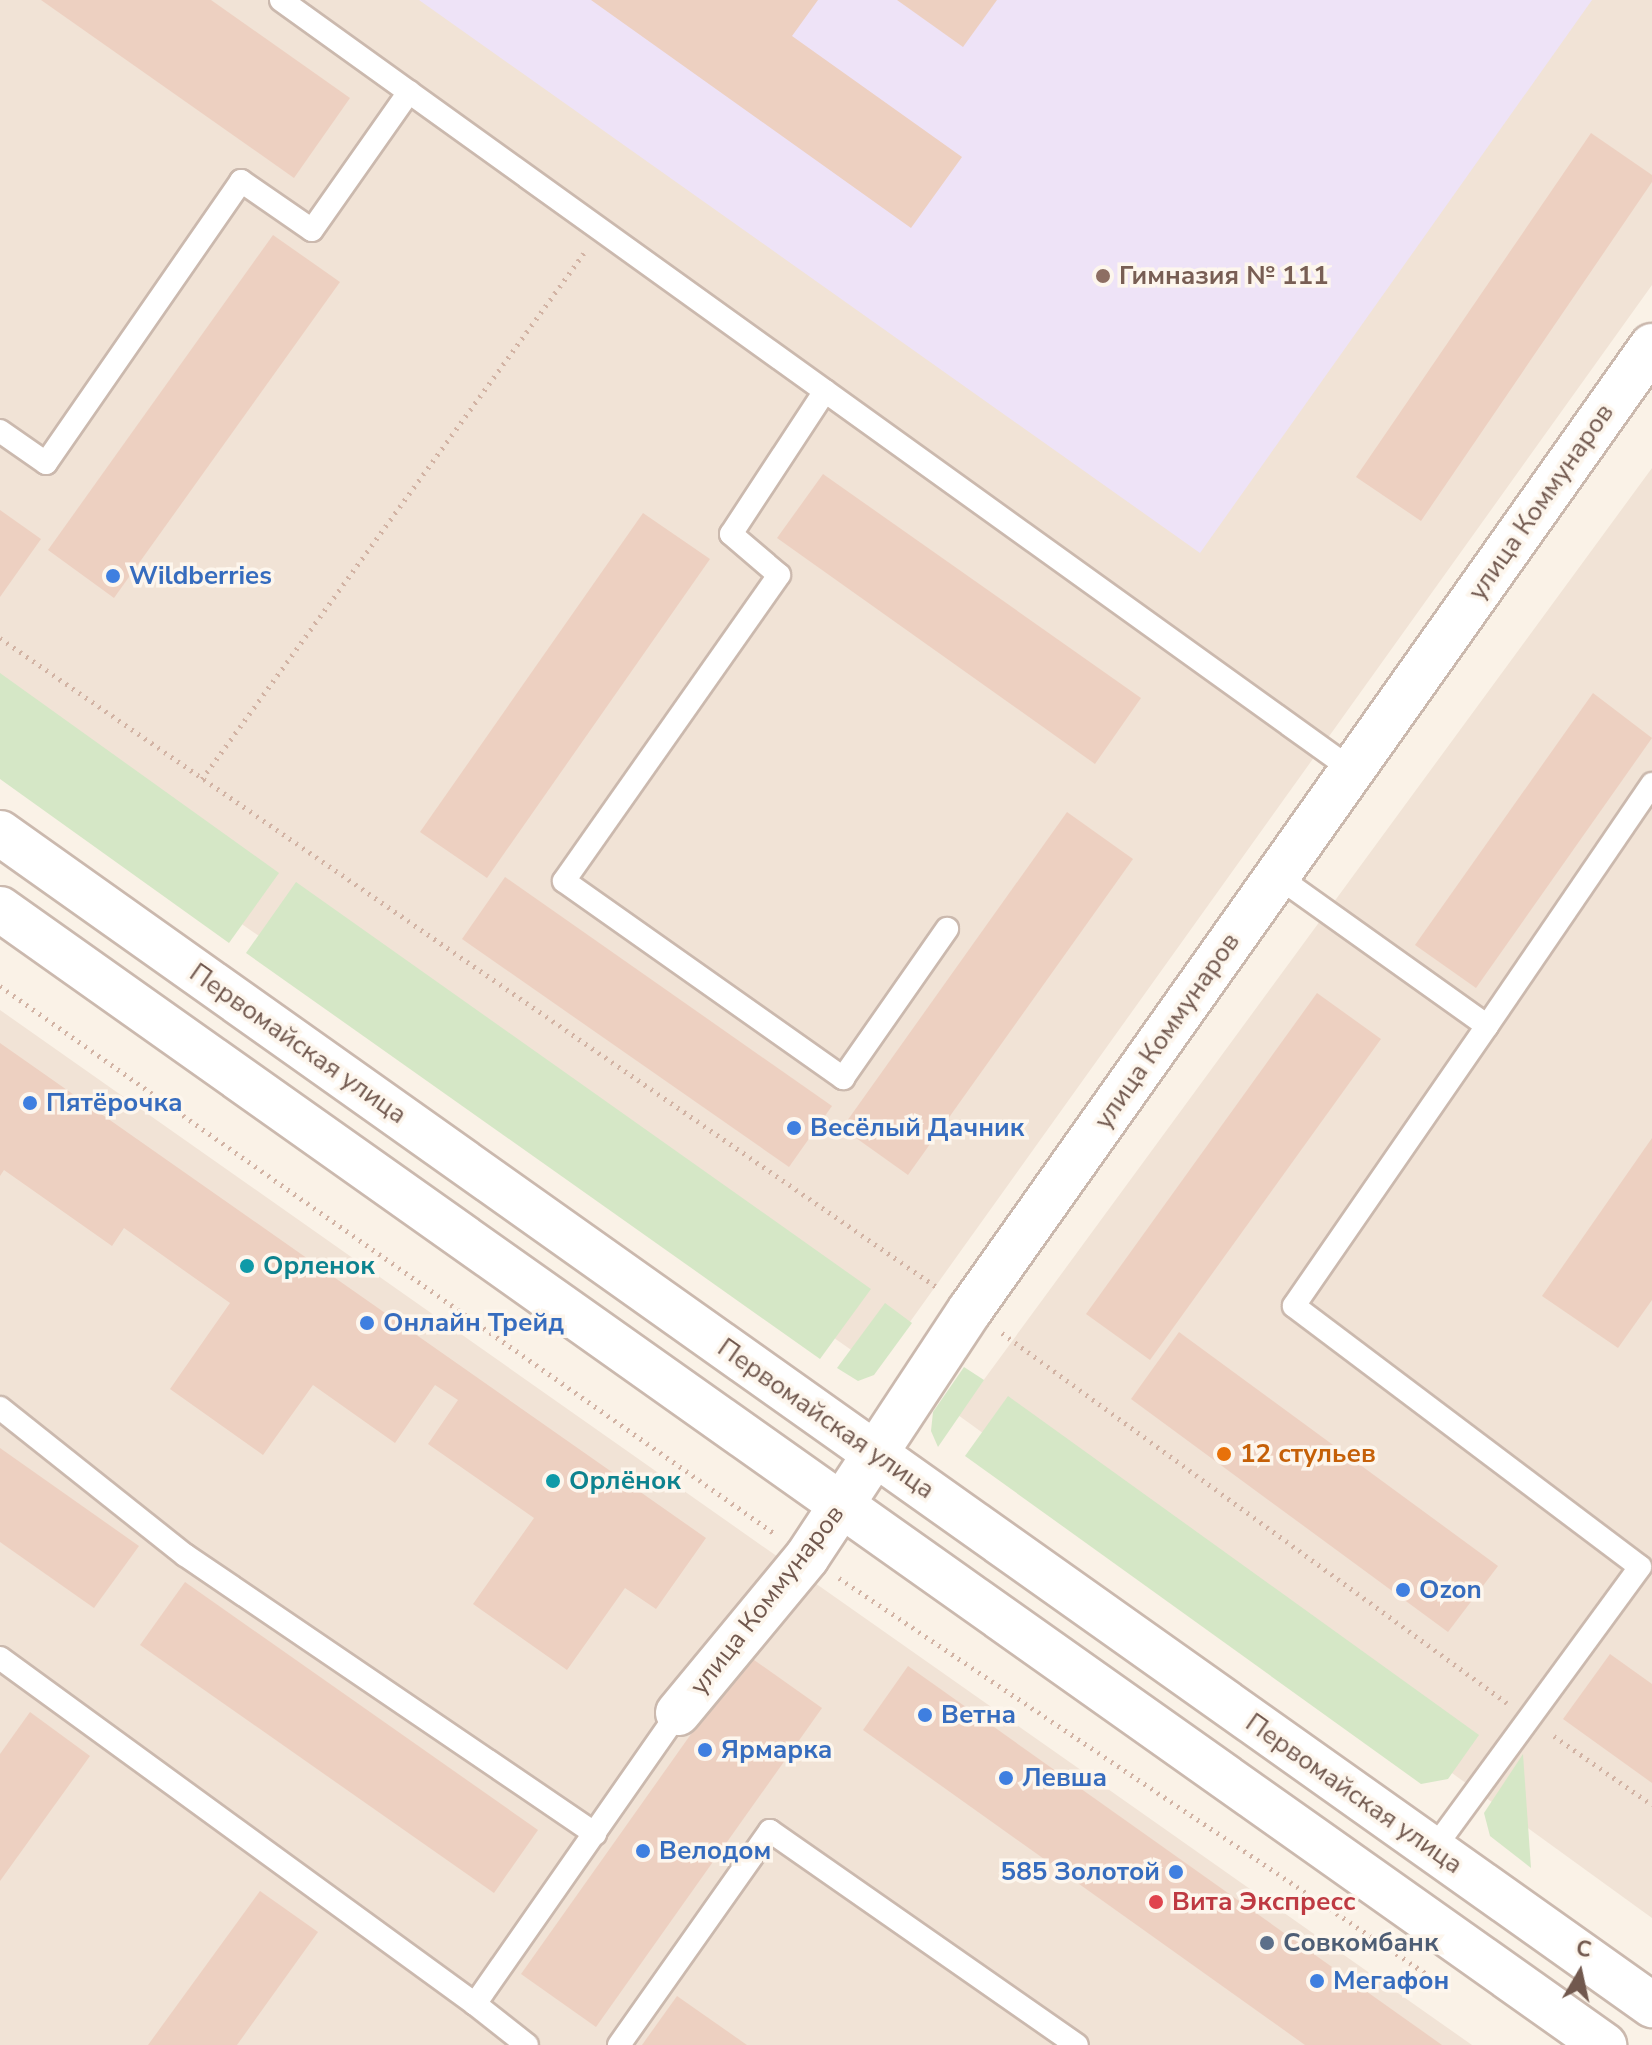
<!DOCTYPE html>
<meta charset="utf-8">
<style>
body{margin:0}
#map{position:relative;width:1652px;height:2045px;overflow:hidden;background:#faf2e7;font-family:"Nunito Sans",sans-serif}
div>[style]{position:absolute}
.residential>*{inset:0;background:#f1e3d6}
.education>*{inset:0;background:#eee3f7}
.green>*{inset:0;background:#d5e7c6}
.building>*{inset:0;background:#edd0c1}
.path>*{height:5px;margin-top:-2.5px;transform-origin:0;background:repeating-linear-gradient(90deg,#d2b3a4 0 2px,transparent 0 8px)}
.roads{filter:drop-shadow(2px 0 #cbb9ae) drop-shadow(-2px 0 #cbb9ae) drop-shadow(0 2px #cbb9ae) drop-shadow(0 -2px #cbb9ae)}
.service>*{height:22px;margin:-11px;padding:0 11px;transform-origin:11px;border-radius:11px;background:#fff}
.minor>*{height:44px;margin:-22px;padding:0 22px;transform-origin:22px;border-radius:22px;background:#fff}
.tertiary>*{height:44px;margin:-22px;padding:0 22px;transform-origin:22px;border-radius:22px;background:#fff}
.secondary>*{height:44px;margin:-22px;padding:0 22px;transform-origin:22px;border-radius:22px;background:#fff}
.dots>*{width:22px;height:22px;translate:-50% -50%;box-sizing:border-box;border:4px solid #fdf6ed;border-radius:50%}
span{translate:-50% -50%;white-space:nowrap;text-align:center;line-height:1.15;-webkit-text-stroke:7px #fdf6ed;paint-order:stroke}
.education-label{font-size:26px;color:#785e54;font-weight:700}
.left{translate:0 -50%;text-align:left}
.street-label{font-size:26px;color:#71584e}
.shop-label{font-size:26px;color:#366cbe;font-weight:700}
.right{translate:-100% -50%;text-align:right}
.culture-label{font-size:26px;color:#0d838f;font-weight:700}
.food-label{font-size:26px;color:#c56008;font-weight:700}
.health-label{font-size:26px;color:#be3a42;font-weight:700}
.service-label{font-size:26px;color:#4e5e75;font-weight:700}
.north{position:absolute;left:1540px;top:1933px;width:80px;height:80px;-webkit-text-stroke:6px #fdf6ed;paint-order:stroke;rotate:9deg;font-size:22px;font-weight:700;line-height:32px;text-align:center;color:#71584e}
.north::after{content:'';display:block;margin:auto;width:28px;height:36px;background:#71584e;clip-path:polygon(50% 0,100% 100%,50% 72%,0 100%)}
</style>
<div id="map">
<div class="residential">
<i style="clip-path:polygon(0 0,1652px 0,1652px 285px,877px 1368px,0 755px)"></i>
<i style="clip-path:polygon(1652px 468px,1652px 1918px,958px 1415px)"></i>
<i style="clip-path:polygon(0 1010px,1472px 2045px,0 2045px)"></i>
</div>
<div class="education">
<i style="clip-path:polygon(419px 0,1592px 0,1200px 553px)"></i>
</div>
<div class="green">
<i style="clip-path:polygon(0 673px,279px 873px,229px 943px,0 779px)"></i>
<i style="clip-path:polygon(296px 882px,871px 1289px,820px 1359px,246px 953px)"></i>
<i style="clip-path:polygon(885px 1303px,912px 1323px,874px 1375px,858px 1381px,837px 1368px)"></i>
<i style="clip-path:polygon(964px 1367px,984px 1380px,938px 1447px,931px 1431px,933px 1412px)"></i>
<i style="clip-path:polygon(1008px 1396px,1479px 1735px,1448px 1779px,1421px 1784px,965px 1456px)"></i>
<i style="clip-path:polygon(1523px 1754px,1531px 1868px,1490px 1836px,1484px 1813px)"></i>
</div>
<div class="building">
<i style="clip-path:polygon(41px 0,211px 0,350px 98px,294px 178px)"></i>
<i style="clip-path:polygon(591px 0,818px 0,792px 36px,962px 157px,911px 228px)"></i>
<i style="clip-path:polygon(897px 0,997px 0,963px 47px)"></i>
<i style="clip-path:polygon(1591px 133px,1652px 175px,1652px 182px,1421px 521px,1356px 477px)"></i>
<i style="clip-path:polygon(273px 235px,340px 282px,114px 598px,48px 550px)"></i>
<i style="clip-path:polygon(823px 474px,1141px 698px,1095px 764px,777px 538px)"></i>
<i style="clip-path:polygon(0 510px,41px 539px,0 597px)"></i>
<i style="clip-path:polygon(643px 513px,710px 559px,487px 878px,420px 832px)"></i>
<i style="clip-path:polygon(1593px 693px,1652px 738px,1476px 988px,1415px 945px)"></i>
<i style="clip-path:polygon(1067px 812px,1133px 859px,908px 1175px,842px 1128px)"></i>
<i style="clip-path:polygon(505px 877px,832px 1106px,789px 1167px,462px 939px)"></i>
<i style="clip-path:polygon(1317px 993px,1381px 1039px,1150px 1360px,1086px 1314px)"></i>
<i style="clip-path:polygon(0 1043px,706px 1538px,656px 1609px,625px 1588px,567px 1670px,473px 1604px,534px 1518px,428px 1444px,458px 1400px,435px 1385px,395px 1443px,313px 1385px,263px 1455px,170px 1389px,230px 1303px,124px 1228px,112px 1246px,4px 1170px,0 1176px)"></i>
<i style="clip-path:polygon(1652px 1138px,1652px 1300px,1618px 1348px,1542px 1296px)"></i>
<i style="clip-path:polygon(1179px 1332px,1498px 1566px,1448px 1632px,1131px 1399px)"></i>
<i style="clip-path:polygon(0 1448px,139px 1546px,94px 1608px,0 1542px)"></i>
<i style="clip-path:polygon(185px 1582px,538px 1830px,494px 1893px,140px 1645px)"></i>
<i style="clip-path:polygon(1610px 1654px,1652px 1684px,1652px 1783px,1563px 1719px)"></i>
<i style="clip-path:polygon(747px 1655px,822px 1708px,596px 2027px,521px 1974px)"></i>
<i style="clip-path:polygon(908px 1666px,1442px 2045px,1305px 2045px,863px 1730px)"></i>
<i style="clip-path:polygon(30px 1712px,90px 1756px,0 1881px,0 1754px)"></i>
<i style="clip-path:polygon(260px 1891px,318px 1932px,237px 2045px,148px 2045px)"></i>
<i style="clip-path:polygon(677px 1996px,747px 2045px,642px 2045px)"></i>
</div>
<div class="path">
<i style="left:0;top:638px;width:1141px;rotate:34.72deg"></i>
<i style="left:202px;top:779px;width:650px;rotate:-54.01deg"></i>
<i style="left:0;top:986px;width:949px;rotate:35.26deg"></i>
<i style="left:1002px;top:1333px;width:626px;rotate:36.23deg"></i>
<i style="left:839px;top:1578px;width:714px;rotate:33.98deg"></i>
<i style="left:1554px;top:1736px;width:120px;rotate:35.1deg"></i>
</div>
<div class="roads">
<div class="service">
<i style="left:281px;top:0;width:1319px;rotate:35.71deg"></i>
<i style="left:825px;top:391px;width:171px;rotate:123.3deg"></i>
<i style="left:731px;top:534px;width:63px;rotate:40.5deg"></i>
<i style="left:779px;top:575px;width:374px;rotate:125.1deg"></i>
<i style="left:564px;top:881px;width:342px;rotate:35.2deg"></i>
<i style="left:843px;top:1078px;width:182px;rotate:-55.1deg"></i>
<i style="left:0;top:431px;width:56px;rotate:34.8deg"></i>
<i style="left:46px;top:463px;width:343px;rotate:-55.3deg"></i>
<i style="left:241px;top:181px;width:86px;rotate:34.6deg"></i>
<i style="left:312px;top:230px;width:169px;rotate:-54.9deg"></i>
<i style="left:1277px;top:876px;width:258px;rotate:35.5deg"></i>
<i style="left:1487px;top:1026px;width:340px;rotate:124.6deg"></i>
<i style="left:1294px;top:1306px;width:433px;rotate:37deg"></i>
<i style="left:1640px;top:1567px;width:351px;rotate:126.2deg"></i>
<i style="left:1487px;top:1026px;width:293px;rotate:-55.7deg"></i>
<i style="left:0;top:1408px;width:236px;rotate:38.5deg"></i>
<i style="left:185px;top:1555px;width:496px;rotate:34.2deg"></i>
<i style="left:0;top:1658px;width:588px;rotate:36.07deg"></i>
<i style="left:475px;top:2004px;width:355px;rotate:-55.1deg"></i>
<i style="left:475px;top:2004px;width:66px;rotate:38.3deg"></i>
<i style="left:619px;top:2045px;width:262px;rotate:-54.8deg"></i>
<i style="left:770px;top:1831px;width:374px;rotate:34.9deg"></i>
</div>
<div class="minor">
<i style="left:678px;top:1713px;width:202px;rotate:-50.4deg"></i>
<i style="left:807px;top:1557px;width:64px;rotate:-56.6deg"></i>
</div>
<div class="tertiary">
<i style="left:842px;top:1504px;width:232px;rotate:-56.6deg"></i>
<i style="left:970px;top:1310px;width:1181px;rotate:-54.72deg"></i>
</div>
<div class="secondary">
<i style="left:0;top:833px;width:2026px;rotate:35.35deg"></i>
<i style="left:0;top:909px;width:1966px;rotate:35.31deg"></i>
</div>
</div>
<div class="dots">
<i style="left:1103px;top:276px;background:#8d6e63"></i>
<i style="left:113px;top:576px;background:#3f7fe0"></i>
<i style="left:30px;top:1103px;background:#3f7fe0"></i>
<i style="left:794px;top:1128px;background:#3f7fe0"></i>
<i style="left:247px;top:1266px;background:#0f9aa8"></i>
<i style="left:367px;top:1323px;background:#3f7fe0"></i>
<i style="left:1224px;top:1454px;background:#e8710a"></i>
<i style="left:553px;top:1481px;background:#0f9aa8"></i>
<i style="left:1403px;top:1590px;background:#3f7fe0"></i>
<i style="left:925px;top:1715px;background:#3f7fe0"></i>
<i style="left:705px;top:1750px;background:#3f7fe0"></i>
<i style="left:1006px;top:1778px;background:#3f7fe0"></i>
<i style="left:643px;top:1851px;background:#3f7fe0"></i>
<i style="left:1176px;top:1872px;background:#3f7fe0"></i>
<i style="left:1156px;top:1902px;background:#e0444e"></i>
<i style="left:1267px;top:1943px;background:#5c6f8a"></i>
<i style="left:1317px;top:1981px;background:#3f7fe0"></i>
</div>
<div class="education-label">
<span class="left" style="left:1119px;top:276px">Гимназия № 111</span>
</div>
<div class="street-label">
<span style="left:1541px;top:502px;rotate:-55deg">улица Коммунаров</span>
<span style="left:1167px;top:1031px;rotate:-55deg">улица Коммунаров</span>
<span style="left:298px;top:1044px;rotate:35deg">Первомайская улица</span>
<span style="left:826px;top:1419px;rotate:35deg">Первомайская улица</span>
<span style="left:767px;top:1600px;rotate:-52deg">улица Коммунаров</span>
<span style="left:1354px;top:1794px;rotate:35deg">Первомайская улица</span>
</div>
<div class="shop-label">
<span class="left" style="left:129px;top:576px">Wildberries</span>
<span class="left" style="left:46px;top:1103px">Пятёрочка</span>
<span class="left" style="left:810px;top:1128px">Весёлый Дачник</span>
<span class="left" style="left:383px;top:1323px">Онлайн Трейд</span>
<span class="left" style="left:1419px;top:1590px">Ozon</span>
<span class="left" style="left:941px;top:1715px">Ветна</span>
<span class="left" style="left:721px;top:1750px">Ярмарка</span>
<span class="left" style="left:1022px;top:1778px">Левша</span>
<span class="left" style="left:659px;top:1851px">Велодом</span>
<span class="right" style="left:1160px;top:1872px">585 Золотой</span>
<span class="left" style="left:1333px;top:1981px">Мегафон</span>
</div>
<div class="culture-label">
<span class="left" style="left:263px;top:1266px">Орленок</span>
<span class="left" style="left:569px;top:1481px">Орлёнок</span>
</div>
<div class="food-label">
<span class="left" style="left:1240px;top:1454px">12 стульев</span>
</div>
<div class="health-label">
<span class="left" style="left:1172px;top:1902px">Вита Экспресс</span>
</div>
<div class="service-label">
<span class="left" style="left:1283px;top:1943px">Совкомбанк</span>
</div>
<div class="north">С</div>
</div>
